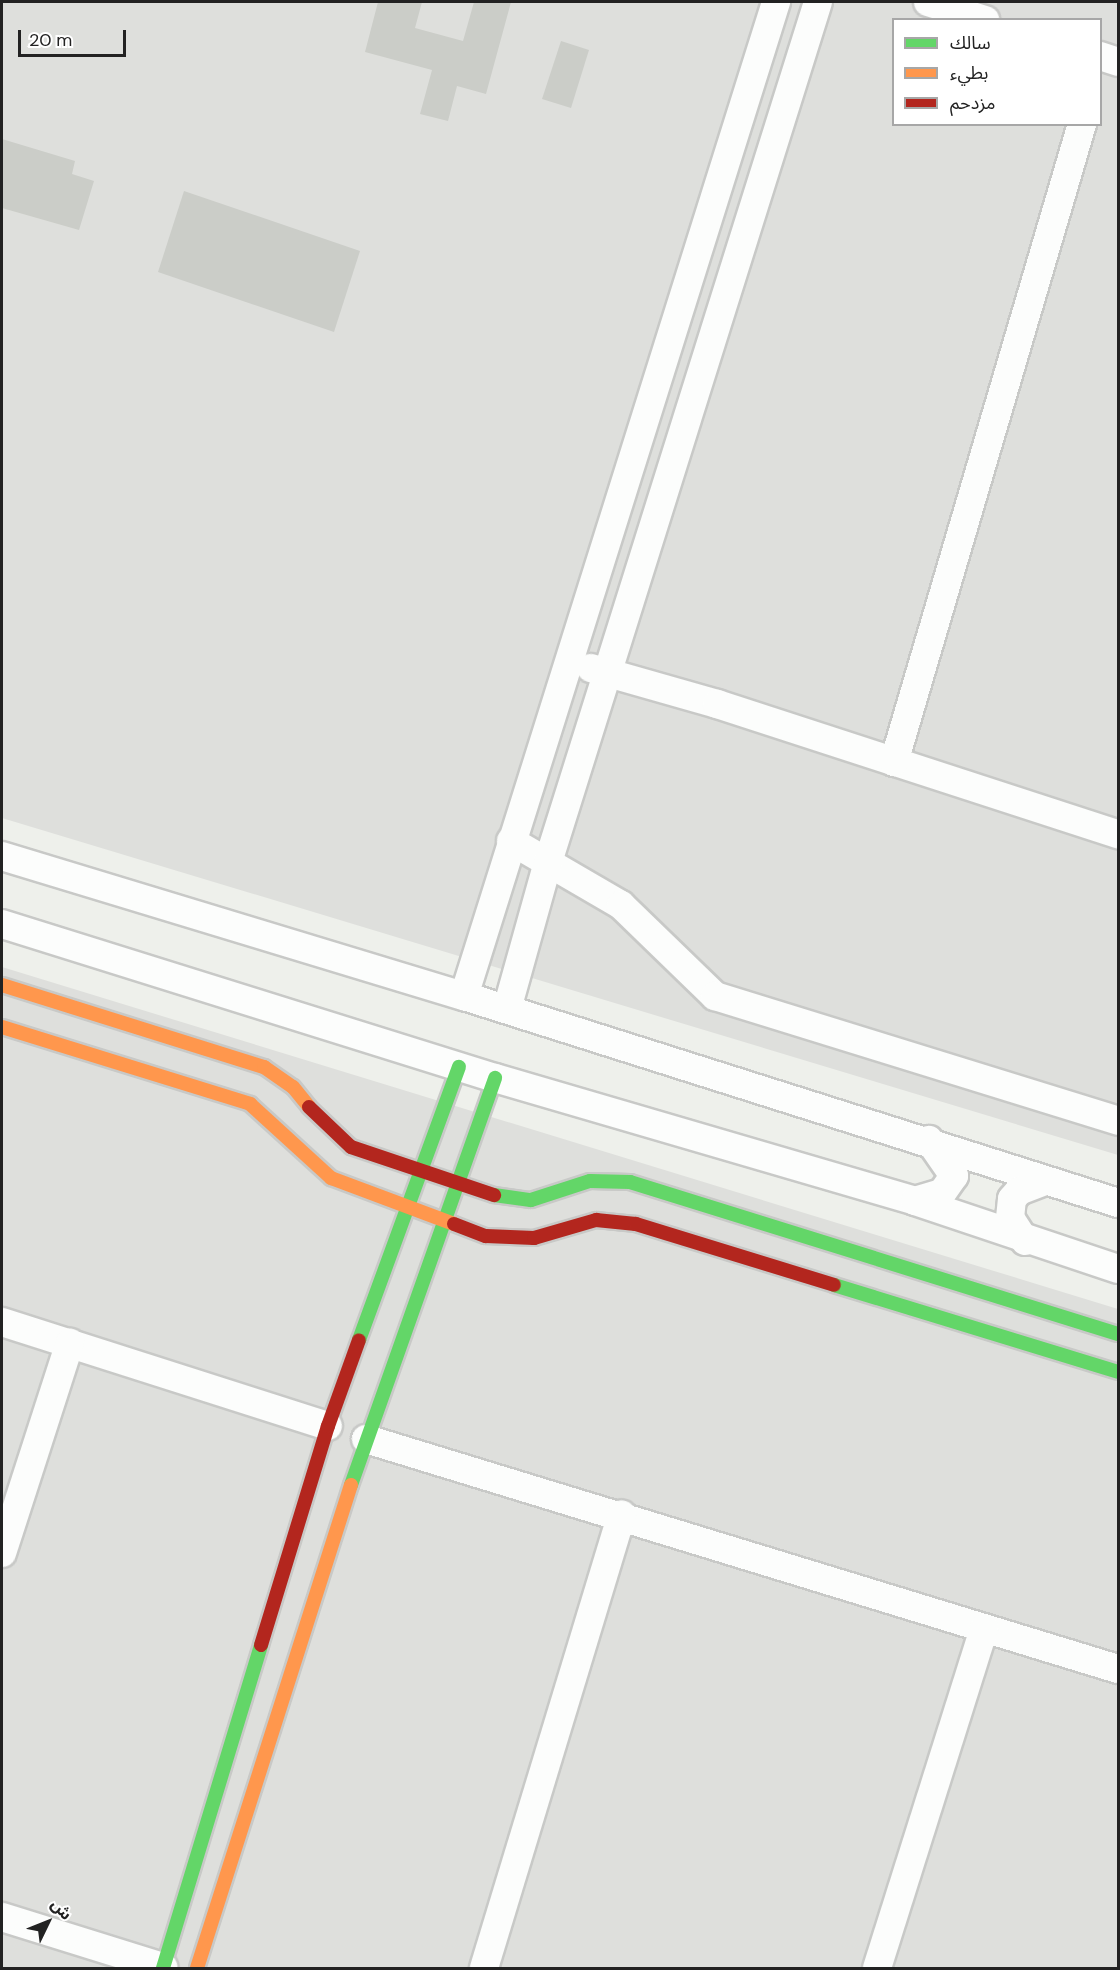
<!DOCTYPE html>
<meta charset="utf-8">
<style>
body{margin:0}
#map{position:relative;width:1120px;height:1970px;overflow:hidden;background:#eef0eb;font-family:"DM Sans","Noto Sans Arabic",sans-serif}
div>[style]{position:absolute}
.residential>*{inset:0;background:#dedfdc}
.building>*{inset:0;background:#cbcdc8}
.roads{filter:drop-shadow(2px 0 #c8c9c7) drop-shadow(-2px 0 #c8c9c7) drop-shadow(0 2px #c8c9c7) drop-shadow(0 -2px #c8c9c7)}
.street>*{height:28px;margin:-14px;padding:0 14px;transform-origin:14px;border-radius:14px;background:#fcfdfc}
.fast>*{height:14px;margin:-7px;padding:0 7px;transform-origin:7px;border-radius:7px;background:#63d668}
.slow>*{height:14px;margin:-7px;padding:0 7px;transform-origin:7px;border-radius:7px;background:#ff974d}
.jam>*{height:14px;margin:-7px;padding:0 7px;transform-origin:7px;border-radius:7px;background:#b3261e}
span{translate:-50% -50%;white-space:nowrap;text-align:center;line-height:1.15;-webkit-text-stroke:4.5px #fff;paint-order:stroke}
.frame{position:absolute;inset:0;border:3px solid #222;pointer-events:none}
.legend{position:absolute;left:892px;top:18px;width:210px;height:108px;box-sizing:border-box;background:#fff;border:2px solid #a7a7a7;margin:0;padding:8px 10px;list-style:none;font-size:18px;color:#222}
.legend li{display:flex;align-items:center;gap:12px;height:30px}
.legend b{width:30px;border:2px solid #a7a7a7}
.north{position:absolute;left:18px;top:1892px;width:60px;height:60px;-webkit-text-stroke:4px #fff;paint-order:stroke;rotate:47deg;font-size:16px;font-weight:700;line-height:24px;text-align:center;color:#222}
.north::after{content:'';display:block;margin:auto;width:21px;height:27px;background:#222;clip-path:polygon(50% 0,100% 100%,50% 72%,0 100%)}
.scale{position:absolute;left:18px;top:30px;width:108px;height:27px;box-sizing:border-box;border:3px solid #222;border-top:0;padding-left:8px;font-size:18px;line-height:21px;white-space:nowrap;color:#222;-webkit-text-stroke:4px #fff;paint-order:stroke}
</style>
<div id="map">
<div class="residential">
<i style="clip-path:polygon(evenodd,2px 2px,1118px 2px,1118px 1155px,2px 818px,2px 2px,894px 20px,1100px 20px,1100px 124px,894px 124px,894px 20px)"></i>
<i style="clip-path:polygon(2px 967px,1118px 1309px,1118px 1968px,2px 1968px)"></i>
</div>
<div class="building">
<i style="clip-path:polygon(378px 2px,422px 2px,415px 28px,463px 41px,474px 2px,511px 2px,486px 94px,457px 86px,448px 121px,420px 114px,432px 70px,365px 52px)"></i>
<i style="clip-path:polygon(561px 41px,589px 50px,571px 108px,542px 99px)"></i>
<i style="clip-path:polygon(2px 139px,75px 161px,72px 174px,94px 181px,79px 230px,2px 208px)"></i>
<i style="clip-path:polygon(184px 191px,360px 251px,334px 332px,158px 272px)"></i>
</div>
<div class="roads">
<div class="street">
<i style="left:928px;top:2px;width:60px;rotate:17.5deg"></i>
<i style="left:1100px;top:56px;width:19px;rotate:18deg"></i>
<i style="left:591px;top:668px;width:131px;rotate:15.9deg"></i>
<i style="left:717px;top:704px;width:422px;rotate:18deg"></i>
<i style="left:894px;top:762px;width:665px;rotate:-73.58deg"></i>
<i style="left:511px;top:841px;width:127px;rotate:30.2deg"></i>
<i style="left:621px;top:905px;width:131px;rotate:44.1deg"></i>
<i style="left:715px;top:996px;width:422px;rotate:17.2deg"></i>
<i style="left:2px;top:856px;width:483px;rotate:16.9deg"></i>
<i style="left:464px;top:996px;width:686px;rotate:17.56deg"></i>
<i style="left:2px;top:924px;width:516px;rotate:17.35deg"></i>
<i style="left:495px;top:1078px;width:438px;rotate:16.3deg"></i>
<i style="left:915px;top:1201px;width:214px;rotate:18.5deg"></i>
<i style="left:464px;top:996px;width:1042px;rotate:-72.57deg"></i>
<i style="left:507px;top:1009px;width:153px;rotate:-74.4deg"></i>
<i style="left:548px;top:862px;width:901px;rotate:-72.57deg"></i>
<i style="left:915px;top:1201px;width:28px;rotate:-17deg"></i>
<i style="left:942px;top:1193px;width:21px;rotate:-55deg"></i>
<i style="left:954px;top:1176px;width:44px;rotate:-124.8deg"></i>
<i style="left:1025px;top:1241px;width:27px;rotate:-123deg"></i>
<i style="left:1010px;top:1218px;width:19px;rotate:-84deg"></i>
<i style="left:1012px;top:1199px;width:11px;rotate:-49deg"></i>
<i style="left:1019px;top:1191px;width:28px;rotate:-21deg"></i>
<i style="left:2px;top:1322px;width:342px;rotate:17.7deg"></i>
<i style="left:366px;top:1439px;width:786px;rotate:17.01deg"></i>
<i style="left:2px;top:1553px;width:221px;rotate:-72.1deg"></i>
<i style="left:2px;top:1917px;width:169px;rotate:17.3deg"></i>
<i style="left:484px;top:1968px;width:474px;rotate:-73.1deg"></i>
<i style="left:877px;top:1968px;width:356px;rotate:-72.5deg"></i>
</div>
<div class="fast">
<i style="left:494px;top:1195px;width:37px;rotate:8deg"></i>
<i style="left:531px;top:1200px;width:62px;rotate:-17.9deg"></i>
<i style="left:590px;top:1181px;width:40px;rotate:1.4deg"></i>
<i style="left:630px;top:1182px;width:511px;rotate:17.3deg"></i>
<i style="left:834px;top:1285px;width:297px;rotate:17deg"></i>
<i style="left:359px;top:1340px;width:291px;rotate:-69.9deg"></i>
<i style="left:351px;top:1485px;width:432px;rotate:-70.5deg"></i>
<i style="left:163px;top:1968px;width:338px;rotate:-73.1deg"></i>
</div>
<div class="slow">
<i style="left:2px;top:985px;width:275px;rotate:17.4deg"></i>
<i style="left:264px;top:1067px;width:35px;rotate:35deg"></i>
<i style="left:293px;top:1087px;width:26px;rotate:51deg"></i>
<i style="left:2px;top:1027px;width:260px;rotate:17.2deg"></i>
<i style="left:250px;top:1104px;width:110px;rotate:42.4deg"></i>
<i style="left:331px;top:1178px;width:131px;rotate:20.5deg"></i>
<i style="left:197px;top:1968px;width:507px;rotate:-72.32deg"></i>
</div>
<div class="jam">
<i style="left:309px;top:1107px;width:58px;rotate:43.6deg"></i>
<i style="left:351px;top:1147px;width:151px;rotate:18.6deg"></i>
<i style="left:454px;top:1224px;width:34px;rotate:21deg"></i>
<i style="left:486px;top:1236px;width:48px;rotate:2.4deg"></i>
<i style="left:534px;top:1238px;width:65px;rotate:-16.2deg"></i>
<i style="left:596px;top:1220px;width:40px;rotate:5.7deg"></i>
<i style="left:636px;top:1224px;width:207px;rotate:17.1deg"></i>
<i style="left:261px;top:1645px;width:229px;rotate:-73deg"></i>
<i style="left:328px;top:1426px;width:91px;rotate:-70.2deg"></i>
</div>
</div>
<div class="frame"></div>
<ul class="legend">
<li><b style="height:8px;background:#63d668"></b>سالك</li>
<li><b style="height:8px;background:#ff974d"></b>بطيء</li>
<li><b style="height:8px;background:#b3261e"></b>مزدحم</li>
</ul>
<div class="north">ش</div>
<div class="scale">20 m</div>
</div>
